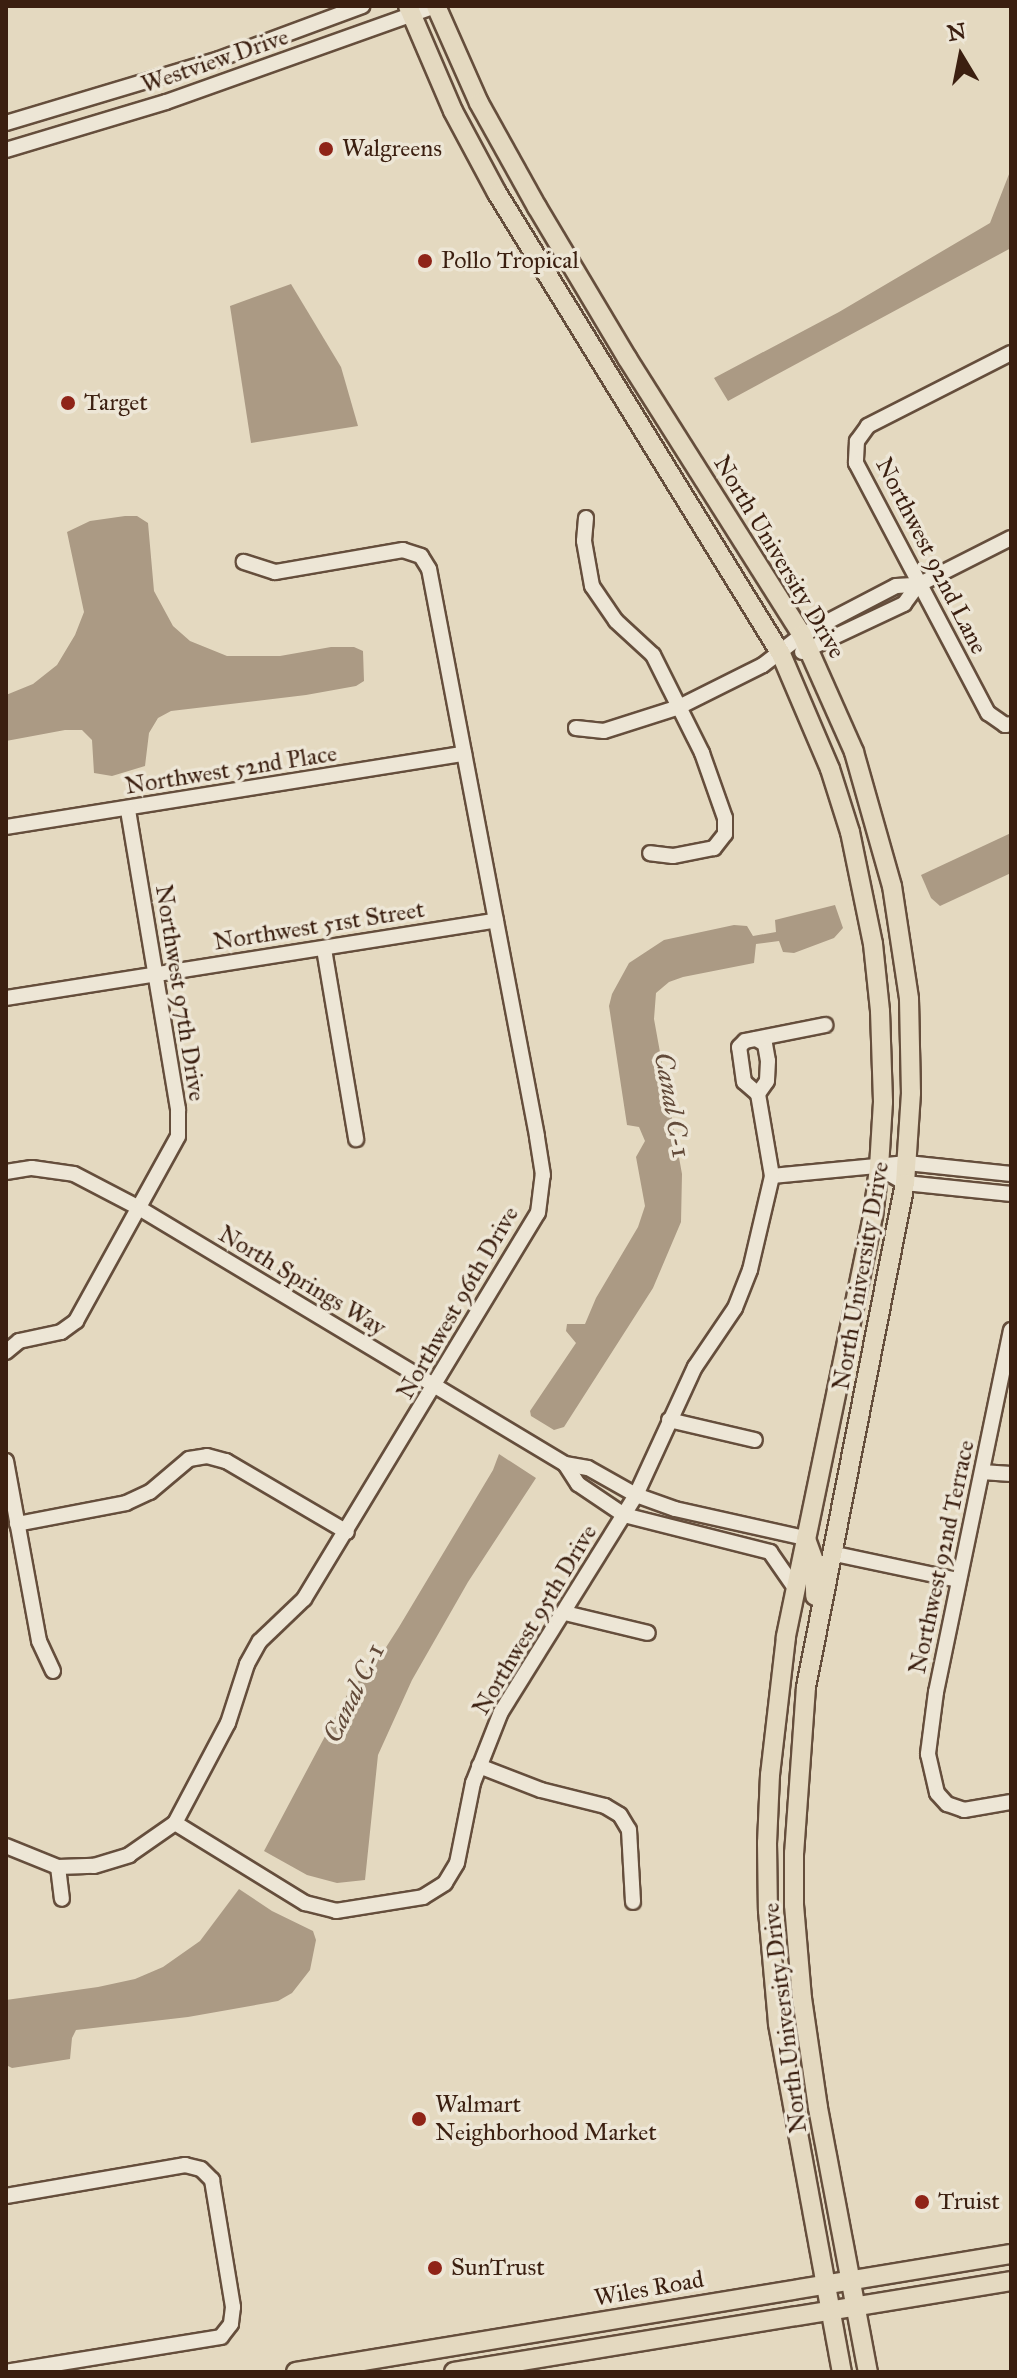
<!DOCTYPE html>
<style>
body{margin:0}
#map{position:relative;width:1017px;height:2378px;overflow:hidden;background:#e4d9c0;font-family:"IM FELL Great Primer",serif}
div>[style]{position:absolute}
.water>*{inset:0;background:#ab9a84}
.roads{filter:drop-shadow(2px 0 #654e3c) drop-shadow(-2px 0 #654e3c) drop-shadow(0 2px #654e3c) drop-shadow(0 -2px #654e3c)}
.minor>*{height:14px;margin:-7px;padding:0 7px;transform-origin:7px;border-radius:7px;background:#ede6d6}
.major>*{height:18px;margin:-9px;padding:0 9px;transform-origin:9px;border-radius:9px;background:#e4d9c0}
.dots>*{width:22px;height:22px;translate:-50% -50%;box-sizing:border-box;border:4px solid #ede6d6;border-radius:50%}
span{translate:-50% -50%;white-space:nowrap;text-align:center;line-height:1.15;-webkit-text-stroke:7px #ede6d6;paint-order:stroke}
.street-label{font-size:24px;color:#3b1f10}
.poi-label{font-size:24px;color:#3b1f10}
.left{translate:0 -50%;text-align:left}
.water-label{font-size:26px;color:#624a39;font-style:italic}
.frame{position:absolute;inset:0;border:8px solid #3b1f10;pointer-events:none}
.north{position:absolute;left:921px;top:16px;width:80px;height:80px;-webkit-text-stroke:6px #ede6d6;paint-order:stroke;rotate:350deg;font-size:22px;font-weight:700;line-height:32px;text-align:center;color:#3b1f10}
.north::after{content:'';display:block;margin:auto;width:28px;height:36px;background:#3b1f10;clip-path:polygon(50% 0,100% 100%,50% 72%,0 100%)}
</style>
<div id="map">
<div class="water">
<i style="clip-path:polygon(1011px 169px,1011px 248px,728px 401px,714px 378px,839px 312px,990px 223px)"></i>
<i style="clip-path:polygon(291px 284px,341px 367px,358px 426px,251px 443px,230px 306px)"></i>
<i style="clip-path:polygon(125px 516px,137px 516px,148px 523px,154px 591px,173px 626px,190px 641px,227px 656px,280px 656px,331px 647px,354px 647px,363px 651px,364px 681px,356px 686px,306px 695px,171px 711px,158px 718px,149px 733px,145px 766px,112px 776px,94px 773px,92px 740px,82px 730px,65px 730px,6px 741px,6px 695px,33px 684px,57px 665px,75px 635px,84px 612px,67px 532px,90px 521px)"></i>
<i style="clip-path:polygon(1011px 833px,1011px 873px,940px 906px,931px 898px,921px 875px)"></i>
<i style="clip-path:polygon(835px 905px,843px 928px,834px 938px,794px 953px,783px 952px,779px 941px,756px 944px,754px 963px,683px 977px,669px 982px,656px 993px,654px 1019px,682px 1174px,681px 1222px,653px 1288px,564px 1427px,554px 1430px,531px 1416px,530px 1411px,576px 1343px,566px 1331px,567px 1324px,585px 1324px,596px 1298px,638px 1227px,645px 1206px,636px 1157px,645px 1141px,639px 1127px,627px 1125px,609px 1006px,612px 994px,629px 963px,664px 940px,734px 925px,747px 926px,753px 936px,776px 932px,775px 920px)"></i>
<i style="clip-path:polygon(499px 1454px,536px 1478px,468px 1582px,412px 1680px,378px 1755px,365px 1880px,337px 1883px,307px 1875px,264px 1851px,348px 1693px,383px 1652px,399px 1627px,493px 1470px)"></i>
<i style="clip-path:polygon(239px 1889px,272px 1911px,313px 1931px,316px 1940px,310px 1970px,292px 1993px,278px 2001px,188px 2017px,76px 2030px,72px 2038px,70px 2059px,12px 2068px,8px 2066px,6px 2000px,98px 1987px,135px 1979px,163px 1967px,200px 1941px)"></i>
</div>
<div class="roads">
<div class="minor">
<i style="left:6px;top:123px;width:222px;rotate:-16.7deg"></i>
<i style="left:219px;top:59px;width:153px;rotate:-20.3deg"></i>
<i style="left:6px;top:150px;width:167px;rotate:-16.7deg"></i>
<i style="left:166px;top:102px;width:287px;rotate:-19.6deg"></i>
<i style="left:1011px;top:353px;width:161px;rotate:153deg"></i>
<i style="left:868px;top:426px;width:19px;rotate:126deg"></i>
<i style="left:857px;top:441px;width:22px;rotate:93deg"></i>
<i style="left:856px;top:463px;width:283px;rotate:62.2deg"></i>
<i style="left:988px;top:713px;width:21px;rotate:35deg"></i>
<i style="left:1005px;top:725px;width:6px;rotate:-9deg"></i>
<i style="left:586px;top:518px;width:23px;rotate:95deg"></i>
<i style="left:584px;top:541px;width:46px;rotate:79.9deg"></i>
<i style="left:592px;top:586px;width:42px;rotate:55.6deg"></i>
<i style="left:616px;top:621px;width:50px;rotate:42.6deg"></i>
<i style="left:653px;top:655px;width:110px;rotate:63.4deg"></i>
<i style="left:702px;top:753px;width:69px;rotate:70.5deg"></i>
<i style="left:725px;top:818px;width:16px;rotate:90deg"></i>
<i style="left:725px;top:834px;width:18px;rotate:128deg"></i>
<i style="left:714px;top:848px;width:42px;rotate:169deg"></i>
<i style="left:673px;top:856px;width:23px;rotate:-173deg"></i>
<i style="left:802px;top:652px;width:113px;rotate:-25.2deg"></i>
<i style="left:904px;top:604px;width:24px;rotate:-54deg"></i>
<i style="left:918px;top:585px;width:104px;rotate:-26.8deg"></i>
<i style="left:576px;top:728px;width:28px;rotate:6deg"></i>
<i style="left:604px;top:731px;width:79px;rotate:-17.7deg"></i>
<i style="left:679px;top:707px;width:94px;rotate:-26.6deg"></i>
<i style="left:763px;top:665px;width:49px;rotate:-37.6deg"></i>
<i style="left:802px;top:635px;width:106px;rotate:-27.5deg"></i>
<i style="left:896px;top:586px;width:22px;rotate:-3deg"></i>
<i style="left:6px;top:827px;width:464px;rotate:-9.1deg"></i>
<i style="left:324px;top:949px;width:193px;rotate:80.4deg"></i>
<i style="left:6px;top:998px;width:496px;rotate:-9deg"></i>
<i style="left:756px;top:1039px;width:10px;rotate:29deg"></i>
<i style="left:765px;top:1044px;width:17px;rotate:80deg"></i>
<i style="left:768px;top:1061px;width:20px;rotate:93deg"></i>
<i style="left:767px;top:1081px;width:16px;rotate:125deg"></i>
<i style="left:879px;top:1168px;width:30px;rotate:30deg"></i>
<i style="left:905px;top:1183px;width:107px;rotate:5.9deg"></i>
<i style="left:6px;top:1172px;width:26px;rotate:-9deg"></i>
<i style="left:32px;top:1168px;width:42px;rotate:8.1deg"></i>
<i style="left:74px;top:1174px;width:73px;rotate:27.6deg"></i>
<i style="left:139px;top:1208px;width:497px;rotate:31deg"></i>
<i style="left:565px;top:1464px;width:23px;rotate:10deg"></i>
<i style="left:588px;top:1468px;width:55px;rotate:29.4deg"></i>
<i style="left:636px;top:1495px;width:41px;rotate:19.7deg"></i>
<i style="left:675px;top:1509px;width:133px;rotate:12.6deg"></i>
<i style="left:772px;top:1176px;width:136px;rotate:-5.5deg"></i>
<i style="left:907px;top:1163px;width:105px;rotate:6deg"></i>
<i style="left:1011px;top:1330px;width:370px;rotate:101.7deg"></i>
<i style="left:936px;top:1692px;width:63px;rotate:97.4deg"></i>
<i style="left:928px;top:1754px;width:40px;rotate:77deg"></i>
<i style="left:937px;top:1793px;width:15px;rotate:48deg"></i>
<i style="left:947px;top:1804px;width:18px;rotate:19deg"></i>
<i style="left:964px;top:1810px;width:48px;rotate:-9.7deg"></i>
<i style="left:6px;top:1352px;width:17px;rotate:-40deg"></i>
<i style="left:19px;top:1341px;width:43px;rotate:-12.1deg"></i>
<i style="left:61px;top:1332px;width:19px;rotate:-36deg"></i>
<i style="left:76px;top:1321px;width:211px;rotate:-61.1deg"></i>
<i style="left:178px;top:1136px;width:27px;rotate:-90deg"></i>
<i style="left:178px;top:1109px;width:304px;rotate:-99.5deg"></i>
<i style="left:669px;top:1420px;width:88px;rotate:13.1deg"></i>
<i style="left:6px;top:1461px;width:183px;rotate:79.6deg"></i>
<i style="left:39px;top:1641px;width:33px;rotate:65deg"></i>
<i style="left:565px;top:1464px;width:24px;rotate:57deg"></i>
<i style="left:578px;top:1484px;width:55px;rotate:34deg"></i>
<i style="left:624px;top:1515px;width:151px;rotate:14.2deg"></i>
<i style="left:770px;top:1552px;width:44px;rotate:55.2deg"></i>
<i style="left:982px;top:1472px;width:29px;rotate:4deg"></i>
<i style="left:17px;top:1524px;width:111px;rotate:-10.9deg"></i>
<i style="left:126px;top:1503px;width:26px;rotate:-25deg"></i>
<i style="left:150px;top:1492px;width:51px;rotate:-40.2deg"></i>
<i style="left:189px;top:1459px;width:18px;rotate:-9deg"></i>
<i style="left:207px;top:1456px;width:20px;rotate:15deg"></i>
<i style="left:226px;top:1461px;width:140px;rotate:30.4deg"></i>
<i style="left:831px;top:1553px;width:130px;rotate:12deg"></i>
<i style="left:565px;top:1613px;width:85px;rotate:13.5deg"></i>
<i style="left:479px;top:1766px;width:66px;rotate:21.2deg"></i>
<i style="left:541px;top:1790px;width:66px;rotate:14deg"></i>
<i style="left:605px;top:1806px;width:17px;rotate:31deg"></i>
<i style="left:620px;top:1815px;width:17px;rotate:59deg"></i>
<i style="left:629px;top:1830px;width:72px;rotate:86.8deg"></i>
<i style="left:175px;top:1823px;width:153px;rotate:31.6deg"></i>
<i style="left:305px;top:1903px;width:32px;rotate:14deg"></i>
<i style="left:336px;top:1911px;width:88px;rotate:-9.1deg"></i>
<i style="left:423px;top:1897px;width:26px;rotate:-32deg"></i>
<i style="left:445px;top:1883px;width:23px;rotate:-59deg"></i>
<i style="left:457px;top:1863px;width:82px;rotate:-78.7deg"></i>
<i style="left:473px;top:1783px;width:76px;rotate:-68.5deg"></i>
<i style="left:501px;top:1712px;width:256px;rotate:-58.1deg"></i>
<i style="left:636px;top:1495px;width:141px;rotate:-65.3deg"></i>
<i style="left:695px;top:1367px;width:71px;rotate:-55.9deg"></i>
<i style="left:735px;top:1308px;width:41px;rotate:-68.5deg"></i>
<i style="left:750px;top:1270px;width:97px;rotate:-76.8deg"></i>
<i style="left:772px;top:1176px;width:83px;rotate:-99.7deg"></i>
<i style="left:758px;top:1094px;width:18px;rotate:-139deg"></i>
<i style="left:744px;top:1082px;width:35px;rotate:-98deg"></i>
<i style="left:739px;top:1047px;width:8px;rotate:-45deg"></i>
<i style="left:745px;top:1041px;width:82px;rotate:-11.3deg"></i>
<i style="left:6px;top:1846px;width:56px;rotate:22deg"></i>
<i style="left:58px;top:1867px;width:36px;rotate:-2deg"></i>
<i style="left:94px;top:1866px;width:37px;rotate:-17deg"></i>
<i style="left:129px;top:1855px;width:56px;rotate:-34.8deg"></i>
<i style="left:175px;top:1823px;width:113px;rotate:-62.1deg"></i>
<i style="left:228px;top:1723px;width:62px;rotate:-72.1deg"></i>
<i style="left:247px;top:1664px;width:26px;rotate:-61deg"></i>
<i style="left:260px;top:1641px;width:61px;rotate:-43.7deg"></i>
<i style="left:304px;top:1599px;width:451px;rotate:-58.8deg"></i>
<i style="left:538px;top:1213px;width:38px;rotate:-83deg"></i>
<i style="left:543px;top:1175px;width:39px;rotate:-99deg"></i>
<i style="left:537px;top:1136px;width:577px;rotate:-100.78deg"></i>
<i style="left:429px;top:569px;width:15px;rotate:-122deg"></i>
<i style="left:421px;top:556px;width:19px;rotate:-162deg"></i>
<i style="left:403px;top:550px;width:130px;rotate:170.2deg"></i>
<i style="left:275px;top:572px;width:33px;rotate:-162deg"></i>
<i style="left:58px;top:1867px;width:32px;rotate:83deg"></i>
<i style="left:6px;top:2196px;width:182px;rotate:-9.8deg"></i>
<i style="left:185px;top:2165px;width:16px;rotate:14deg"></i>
<i style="left:201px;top:2169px;width:16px;rotate:45deg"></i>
<i style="left:212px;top:2180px;width:129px;rotate:80.6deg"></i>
<i style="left:233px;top:2307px;width:17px;rotate:97deg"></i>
<i style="left:231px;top:2324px;width:16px;rotate:128deg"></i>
<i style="left:221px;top:2337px;width:218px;rotate:170.8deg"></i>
</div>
<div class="major">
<i style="left:408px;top:6px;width:114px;rotate:66.8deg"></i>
<i style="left:453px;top:111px;width:93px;rotate:61.8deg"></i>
<i style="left:497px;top:193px;width:541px;rotate:58.36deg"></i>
<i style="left:781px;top:654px;width:125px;rotate:66.9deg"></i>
<i style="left:830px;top:769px;width:66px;rotate:72.4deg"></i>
<i style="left:850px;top:832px;width:114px;rotate:78.4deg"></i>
<i style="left:873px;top:944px;width:67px;rotate:84deg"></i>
<i style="left:880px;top:1011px;width:91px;rotate:88.1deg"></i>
<i style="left:883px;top:1102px;width:66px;rotate:93.5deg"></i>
<i style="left:879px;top:1168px;width:48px;rotate:97.1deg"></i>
<i style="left:873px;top:1216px;width:430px;rotate:101.7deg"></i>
<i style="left:786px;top:1637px;width:139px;rotate:96.6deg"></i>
<i style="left:770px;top:1775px;width:68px;rotate:92.5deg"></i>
<i style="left:767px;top:1843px;width:68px;rotate:89.2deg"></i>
<i style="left:768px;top:1911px;width:113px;rotate:84.9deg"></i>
<i style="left:778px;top:2024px;width:354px;rotate:79.6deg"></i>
<i style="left:436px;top:6px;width:106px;rotate:66.1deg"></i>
<i style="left:479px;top:103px;width:119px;rotate:60.9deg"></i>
<i style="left:537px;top:207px;width:176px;rotate:59.2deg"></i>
<i style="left:627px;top:358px;width:328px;rotate:57.7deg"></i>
<i style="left:802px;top:635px;width:128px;rotate:66deg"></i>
<i style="left:854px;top:752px;width:139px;rotate:74.2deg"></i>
<i style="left:892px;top:886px;width:114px;rotate:81.4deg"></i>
<i style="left:909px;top:999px;width:94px;rotate:88.8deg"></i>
<i style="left:911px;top:1093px;width:90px;rotate:93.8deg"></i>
<i style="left:905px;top:1183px;width:514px;rotate:101.11deg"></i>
<i style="left:806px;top:1687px;width:166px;rotate:94.1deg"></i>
<i style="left:794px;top:1853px;width:52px;rotate:90deg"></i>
<i style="left:794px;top:1905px;width:93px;rotate:85.1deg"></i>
<i style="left:802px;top:1998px;width:111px;rotate:81.7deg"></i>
<i style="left:818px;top:2108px;width:269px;rotate:79.3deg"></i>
<i style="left:806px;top:1539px;width:23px;rotate:70deg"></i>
<i style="left:814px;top:1561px;width:35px;rotate:88deg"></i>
<i style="left:296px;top:2372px;width:725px;rotate:-9.37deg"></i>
<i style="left:454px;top:2372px;width:564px;rotate:-9.28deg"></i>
</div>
</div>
<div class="dots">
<i style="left:326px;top:149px;background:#8f2418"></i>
<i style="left:425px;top:261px;background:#8f2418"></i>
<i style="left:68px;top:403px;background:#8f2418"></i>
<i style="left:419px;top:2119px;background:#8f2418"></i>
<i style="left:922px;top:2202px;background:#8f2418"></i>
<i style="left:435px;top:2268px;background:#8f2418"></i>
</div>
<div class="street-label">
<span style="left:215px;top:61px;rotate:-19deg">Westview Drive</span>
<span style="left:931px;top:556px;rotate:63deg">Northwest 92nd Lane</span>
<span style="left:779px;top:557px;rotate:59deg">North University Drive</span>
<span style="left:231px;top:770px;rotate:-9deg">Northwest 52nd Place</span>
<span style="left:319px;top:926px;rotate:-9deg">Northwest 51st Street</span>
<span style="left:180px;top:993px;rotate:81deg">Northwest 97th Drive</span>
<span style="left:861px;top:1276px;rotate:-80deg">North University Drive</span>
<span style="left:302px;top:1281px;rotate:31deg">North Springs Way</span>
<span style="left:458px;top:1303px;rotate:-60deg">Northwest 96th Drive</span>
<span style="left:942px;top:1557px;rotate:-78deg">Northwest 92nd Terrace</span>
<span style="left:535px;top:1620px;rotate:-59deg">Northwest 95th Drive</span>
<span style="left:785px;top:2018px;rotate:-97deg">North University Drive</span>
<span style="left:649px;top:2289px;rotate:-10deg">Wiles Road</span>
</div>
<div class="poi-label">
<span class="left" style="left:342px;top:149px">Walgreens</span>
<span class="left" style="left:441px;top:261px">Pollo Tropical</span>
<span class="left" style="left:84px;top:403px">Target</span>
<span class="left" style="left:435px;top:2119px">Walmart<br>Neighborhood Market</span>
<span class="left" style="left:938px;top:2202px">Truist</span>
<span class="left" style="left:451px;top:2268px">SunTrust</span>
</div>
<div class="water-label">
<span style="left:672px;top:1105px;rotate:80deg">Canal C-1</span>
<span style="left:354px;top:1693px;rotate:-64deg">Canal C-1</span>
</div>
<div class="frame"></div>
<div class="north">N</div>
</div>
